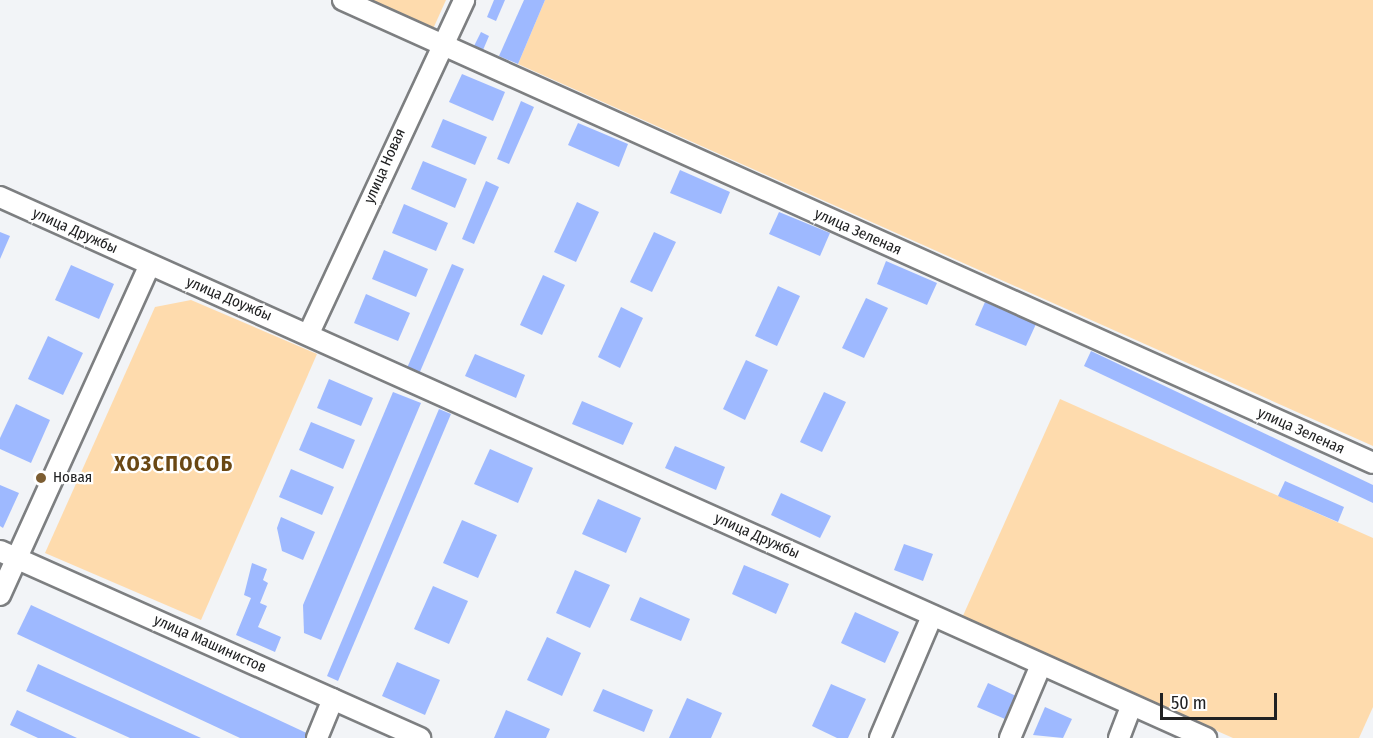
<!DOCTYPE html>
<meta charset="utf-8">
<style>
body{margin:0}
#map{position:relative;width:1373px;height:738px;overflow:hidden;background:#f2f4f7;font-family:"Fira Sans Condensed",sans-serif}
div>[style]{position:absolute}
.green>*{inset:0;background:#fedbad}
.building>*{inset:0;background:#9eb9ff}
.roads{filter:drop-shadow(2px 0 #7d7f81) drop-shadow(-2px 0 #7d7f81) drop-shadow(0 2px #7d7f81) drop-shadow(0 -2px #7d7f81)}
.minor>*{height:20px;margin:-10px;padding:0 10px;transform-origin:10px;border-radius:10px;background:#fff}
.dots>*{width:16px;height:16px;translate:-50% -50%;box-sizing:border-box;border:3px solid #fff;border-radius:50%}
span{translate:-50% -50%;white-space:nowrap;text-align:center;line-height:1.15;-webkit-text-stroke:4.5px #fff;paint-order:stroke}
.street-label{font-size:15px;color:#202122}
.poi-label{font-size:15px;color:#202122}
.left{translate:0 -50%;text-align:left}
.district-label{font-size:21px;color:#6a4814;font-weight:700;letter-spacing:1.5px}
.scale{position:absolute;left:1160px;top:693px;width:117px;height:27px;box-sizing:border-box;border:3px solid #202122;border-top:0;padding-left:8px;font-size:18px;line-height:21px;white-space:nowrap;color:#202122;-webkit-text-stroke:4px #fff;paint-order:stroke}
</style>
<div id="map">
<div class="green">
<i style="clip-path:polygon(338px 0,446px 0,428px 40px)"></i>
<i style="clip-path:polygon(545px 0,1373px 0,1373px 446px,518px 64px)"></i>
<i style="clip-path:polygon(191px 300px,317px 354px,201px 620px,45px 553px,155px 307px)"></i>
<i style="clip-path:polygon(1060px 399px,1373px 538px,1373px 707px,1359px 738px,1233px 738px,962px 618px)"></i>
</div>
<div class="building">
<i style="clip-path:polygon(494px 0,505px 0,496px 21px,487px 17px)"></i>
<i style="clip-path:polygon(524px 0,545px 0,518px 64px,499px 56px)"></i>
<i style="clip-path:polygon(481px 32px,489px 36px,483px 50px,474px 46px)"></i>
<i style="clip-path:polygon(462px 74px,505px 92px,493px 121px,449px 102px)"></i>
<i style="clip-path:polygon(521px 101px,534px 107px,509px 164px,497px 159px)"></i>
<i style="clip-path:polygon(443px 119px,487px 137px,475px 165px,431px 147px)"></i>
<i style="clip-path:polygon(578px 123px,628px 144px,619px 167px,568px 145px)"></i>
<i style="clip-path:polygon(423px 161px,467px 179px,455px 208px,411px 189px)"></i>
<i style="clip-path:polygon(680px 170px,730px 192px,721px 214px,670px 193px)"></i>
<i style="clip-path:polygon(486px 181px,499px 187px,474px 244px,462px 239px)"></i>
<i style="clip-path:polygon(577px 202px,599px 212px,576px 262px,554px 252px)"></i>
<i style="clip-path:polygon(404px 204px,448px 223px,436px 251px,392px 233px)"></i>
<i style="clip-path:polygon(779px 212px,830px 233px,820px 256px,769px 234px)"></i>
<i style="clip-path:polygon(0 232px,10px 236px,0 259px)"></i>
<i style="clip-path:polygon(654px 232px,676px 242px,652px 292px,630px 282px)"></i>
<i style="clip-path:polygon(384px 250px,428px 269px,416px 297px,372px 279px)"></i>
<i style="clip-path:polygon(886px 261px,937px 283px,927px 305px,877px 284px)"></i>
<i style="clip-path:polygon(452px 264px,464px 269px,419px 374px,407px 368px)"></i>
<i style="clip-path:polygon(71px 265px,114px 284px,99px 319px,55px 300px)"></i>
<i style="clip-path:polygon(543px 275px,565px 285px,542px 335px,520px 325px)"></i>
<i style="clip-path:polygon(778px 286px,800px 296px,777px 346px,755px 336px)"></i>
<i style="clip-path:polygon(366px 294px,410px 313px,398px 341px,354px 323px)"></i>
<i style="clip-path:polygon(866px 298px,888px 308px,864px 358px,842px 348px)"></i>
<i style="clip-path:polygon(985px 302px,1036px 324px,1026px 346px,975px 325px)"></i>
<i style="clip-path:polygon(621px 307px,643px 318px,620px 368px,598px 357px)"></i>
<i style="clip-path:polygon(48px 336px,83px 353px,63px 395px,28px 379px)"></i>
<i style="clip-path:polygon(1091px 351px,1373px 485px,1373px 503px,1084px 366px)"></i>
<i style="clip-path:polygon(475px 354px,525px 375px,516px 398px,465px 376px)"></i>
<i style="clip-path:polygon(746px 360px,768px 370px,745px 420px,723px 409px)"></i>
<i style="clip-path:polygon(329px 379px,373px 398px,361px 426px,317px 408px)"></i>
<i style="clip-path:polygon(393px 392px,421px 403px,321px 640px,304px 633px,303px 605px)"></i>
<i style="clip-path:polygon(824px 392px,846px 402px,822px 452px,800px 442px)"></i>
<i style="clip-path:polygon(582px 401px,633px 423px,623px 445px,572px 424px)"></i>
<i style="clip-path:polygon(16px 404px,50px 420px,31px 463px,0 449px,0 438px)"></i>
<i style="clip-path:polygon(439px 409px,451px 414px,338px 681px,327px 676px)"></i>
<i style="clip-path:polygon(311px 422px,355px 440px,343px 469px,299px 450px)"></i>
<i style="clip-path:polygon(675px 446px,725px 467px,716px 490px,665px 468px)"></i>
<i style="clip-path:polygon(490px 449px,533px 468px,518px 503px,474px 484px)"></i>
<i style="clip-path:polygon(291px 469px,334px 487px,322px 515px,279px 497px)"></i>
<i style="clip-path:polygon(1285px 481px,1344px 507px,1338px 522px,1278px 496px)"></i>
<i style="clip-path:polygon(0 485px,19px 493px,3px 528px,0 526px)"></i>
<i style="clip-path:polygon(781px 493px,831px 516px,820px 538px,771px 515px)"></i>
<i style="clip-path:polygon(598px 499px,641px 518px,626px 553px,582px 534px)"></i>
<i style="clip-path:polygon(281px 517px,315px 532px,303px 560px,282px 551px,277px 528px)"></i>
<i style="clip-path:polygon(462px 520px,497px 535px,478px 578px,443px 563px)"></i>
<i style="clip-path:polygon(904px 544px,933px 554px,923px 581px,894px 570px)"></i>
<i style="clip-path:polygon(252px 563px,267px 569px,263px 580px,268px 583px,260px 603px,267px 606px,258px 627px,281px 637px,275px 652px,236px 635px,251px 598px,244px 595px)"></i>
<i style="clip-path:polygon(744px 565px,789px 584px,776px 614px,732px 594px)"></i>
<i style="clip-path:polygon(575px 570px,610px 585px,590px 628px,556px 613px)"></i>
<i style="clip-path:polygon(433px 586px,468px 601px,449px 644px,414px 629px)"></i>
<i style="clip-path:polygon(640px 597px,690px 619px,681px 641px,630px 620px)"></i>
<i style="clip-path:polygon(31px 605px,313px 736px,312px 738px,240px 738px,17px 634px)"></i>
<i style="clip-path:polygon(855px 612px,899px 632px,885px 663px,841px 643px)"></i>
<i style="clip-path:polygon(547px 637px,581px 653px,562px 696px,527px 680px)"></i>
<i style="clip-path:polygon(397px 662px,440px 680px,425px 715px,382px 696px)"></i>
<i style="clip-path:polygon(38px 664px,201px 738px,130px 738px,26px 691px)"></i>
<i style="clip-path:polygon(988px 683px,1016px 696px,1005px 719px,977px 707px)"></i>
<i style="clip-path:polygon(831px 684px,866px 699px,848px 738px,837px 738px,812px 726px)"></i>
<i style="clip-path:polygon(603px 689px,653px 710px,644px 732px,593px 711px)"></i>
<i style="clip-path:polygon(687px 698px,722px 713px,711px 738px,669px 738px)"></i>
<i style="clip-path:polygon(1045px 707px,1072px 719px,1063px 738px,1033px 735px)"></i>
<i style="clip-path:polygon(17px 710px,77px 738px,38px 738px,10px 725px)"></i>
<i style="clip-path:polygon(506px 710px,550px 729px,546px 738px,494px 738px)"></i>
</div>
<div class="roads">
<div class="minor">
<i style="left:343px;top:0;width:1129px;rotate:24.2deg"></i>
<i style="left:0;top:197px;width:1322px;rotate:24.16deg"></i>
<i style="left:309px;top:333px;width:367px;rotate:-65deg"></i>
<i style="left:0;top:551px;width:460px;rotate:24deg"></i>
<i style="left:0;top:595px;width:362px;rotate:-65.6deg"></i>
<i style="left:317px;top:738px;width:42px;rotate:-67.7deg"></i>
<i style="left:880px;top:738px;width:133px;rotate:-66.9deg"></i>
<i style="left:1010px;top:738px;width:79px;rotate:-67deg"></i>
<i style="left:1119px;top:738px;width:34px;rotate:-69deg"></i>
</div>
</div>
<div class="dots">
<i style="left:41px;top:478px;background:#7c5d32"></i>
</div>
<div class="street-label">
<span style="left:385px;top:166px;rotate:-66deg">улица Новая</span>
<span style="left:75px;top:231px;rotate:24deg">улица Дружбы</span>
<span style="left:858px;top:232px;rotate:24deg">улица Зеленая</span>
<span style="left:229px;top:299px;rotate:23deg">улица Доужбы</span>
<span style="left:1301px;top:431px;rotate:24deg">улица Зеленая</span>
<span style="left:757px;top:536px;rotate:24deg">улица Дружбы</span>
<span style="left:210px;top:644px;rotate:24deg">улица Машинистов</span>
</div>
<div class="poi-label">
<span class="left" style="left:53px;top:478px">Новая</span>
</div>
<div class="district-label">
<span style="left:174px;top:464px">ХОЗСПОСОБ</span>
</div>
<div class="scale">50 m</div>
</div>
